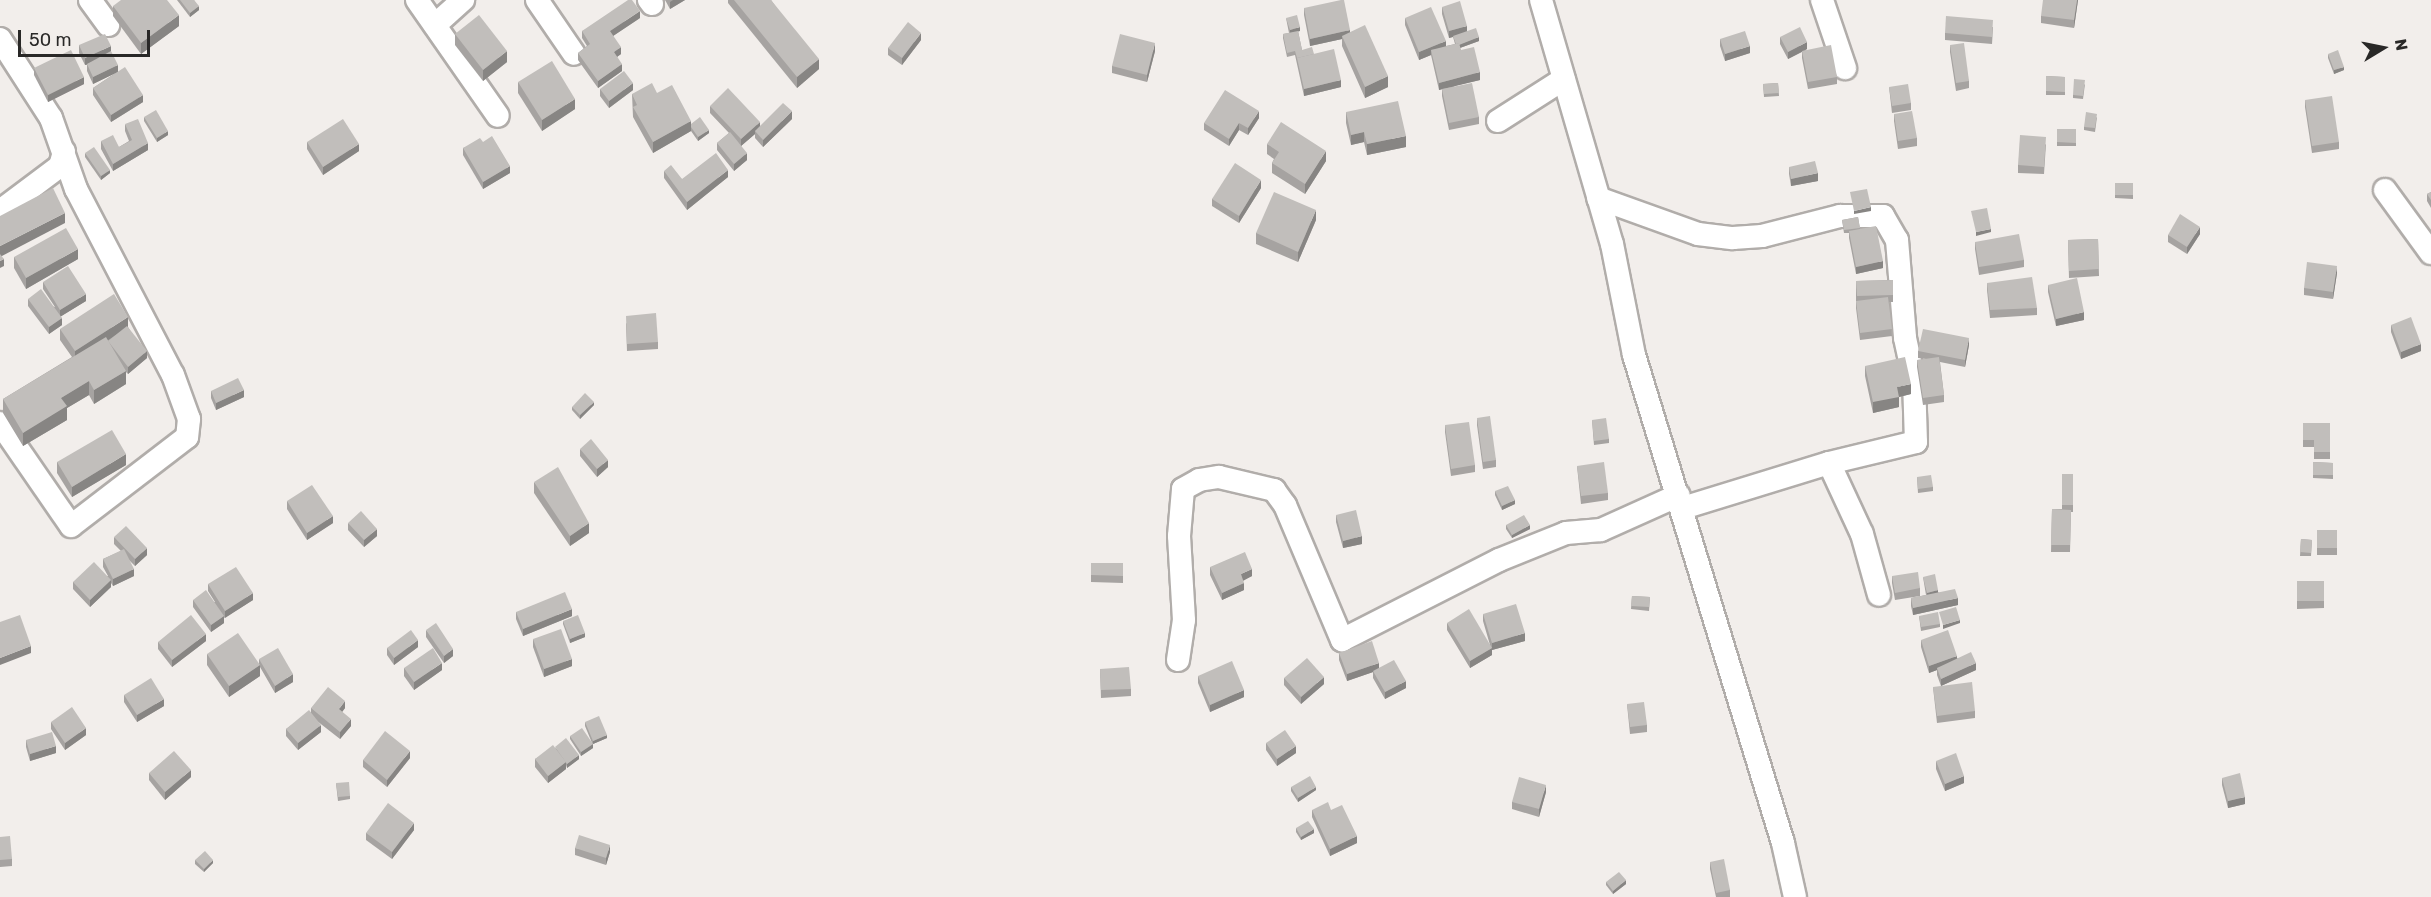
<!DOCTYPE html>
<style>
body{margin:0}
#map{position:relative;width:2431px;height:897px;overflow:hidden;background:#f2eeeb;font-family:Rubik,sans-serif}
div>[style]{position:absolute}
.roads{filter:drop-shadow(2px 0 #b1adaa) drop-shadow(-2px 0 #b1adaa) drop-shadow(0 2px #b1adaa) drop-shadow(0 -2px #b1adaa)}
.minor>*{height:22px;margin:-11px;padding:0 11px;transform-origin:11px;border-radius:11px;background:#fff}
.wall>*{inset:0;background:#a6a3a1}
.shaded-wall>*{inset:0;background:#878583}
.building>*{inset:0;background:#c1bebb}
span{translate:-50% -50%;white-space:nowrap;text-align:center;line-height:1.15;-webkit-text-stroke:4.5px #f2eeeb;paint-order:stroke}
.north{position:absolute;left:2353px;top:18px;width:60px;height:60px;-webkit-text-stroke:4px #f2eeeb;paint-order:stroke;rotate:80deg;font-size:16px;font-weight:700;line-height:24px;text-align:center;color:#292827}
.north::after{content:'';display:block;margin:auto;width:21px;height:27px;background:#292827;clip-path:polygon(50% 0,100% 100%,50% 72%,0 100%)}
.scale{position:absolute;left:18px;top:30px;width:132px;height:27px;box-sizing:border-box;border:3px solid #292827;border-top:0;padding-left:8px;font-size:18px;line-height:21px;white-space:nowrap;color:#292827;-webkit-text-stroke:4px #f2eeeb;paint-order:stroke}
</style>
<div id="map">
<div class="roads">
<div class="minor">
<i style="left:90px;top:0;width:31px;rotate:54deg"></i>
<i style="left:417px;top:0;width:141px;rotate:55.1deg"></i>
<i style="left:537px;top:0;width:65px;rotate:55.6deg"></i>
<i style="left:649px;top:0;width:5px;rotate:53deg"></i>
<i style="left:1541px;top:0;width:254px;rotate:73.8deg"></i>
<i style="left:1612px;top:244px;width:113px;rotate:78.8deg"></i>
<i style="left:1634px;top:355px;width:510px;rotate:73.02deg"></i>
<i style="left:1783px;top:843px;width:55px;rotate:77.5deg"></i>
<i style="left:1822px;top:0;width:72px;rotate:71.3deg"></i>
<i style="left:435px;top:25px;width:38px;rotate:-42deg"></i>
<i style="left:0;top:39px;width:94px;rotate:57.2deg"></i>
<i style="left:51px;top:118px;width:75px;rotate:70.6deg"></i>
<i style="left:76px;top:189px;width:210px;rotate:62.5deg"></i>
<i style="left:173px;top:375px;width:47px;rotate:70deg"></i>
<i style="left:189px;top:419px;width:18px;rotate:96deg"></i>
<i style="left:187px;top:437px;width:146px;rotate:142.5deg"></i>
<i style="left:71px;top:526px;width:125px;rotate:-124.6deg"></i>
<i style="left:1498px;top:121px;width:78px;rotate:-32.5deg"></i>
<i style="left:2385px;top:190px;width:78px;rotate:53.9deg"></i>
<i style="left:1598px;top:198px;width:106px;rotate:19.8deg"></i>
<i style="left:1698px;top:234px;width:35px;rotate:7deg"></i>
<i style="left:1733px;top:238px;width:29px;rotate:-4deg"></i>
<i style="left:1762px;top:236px;width:81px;rotate:-14.4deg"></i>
<i style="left:1840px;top:216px;width:43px"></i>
<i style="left:1883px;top:216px;width:28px;rotate:60deg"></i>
<i style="left:1897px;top:240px;width:98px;rotate:85.3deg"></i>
<i style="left:1905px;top:338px;width:42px;rotate:77.6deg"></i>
<i style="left:1914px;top:379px;width:63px;rotate:88.2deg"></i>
<i style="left:1916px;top:442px;width:89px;rotate:166.4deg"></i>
<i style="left:1829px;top:463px;width:153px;rotate:162.9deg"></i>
<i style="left:0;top:211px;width:75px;rotate:-36.9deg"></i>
<i style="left:60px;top:166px;width:15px;rotate:-74deg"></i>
<i style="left:1829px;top:463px;width:78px;rotate:65.1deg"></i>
<i style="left:1862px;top:534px;width:63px;rotate:74.4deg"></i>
<i style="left:1178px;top:660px;width:40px;rotate:-81.5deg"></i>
<i style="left:1184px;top:620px;width:84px;rotate:-93.4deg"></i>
<i style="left:1179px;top:536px;width:47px;rotate:-85.1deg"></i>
<i style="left:1183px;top:489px;width:18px;rotate:-29deg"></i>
<i style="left:1199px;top:480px;width:20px;rotate:-9deg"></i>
<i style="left:1219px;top:477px;width:57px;rotate:13.3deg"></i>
<i style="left:1274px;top:490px;width:19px;rotate:54deg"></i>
<i style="left:1285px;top:505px;width:147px;rotate:67.1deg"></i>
<i style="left:1342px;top:640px;width:176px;rotate:-27deg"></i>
<i style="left:1499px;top:560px;width:72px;rotate:-21.9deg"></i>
<i style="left:1566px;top:533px;width:35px;rotate:-5deg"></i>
<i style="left:1601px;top:530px;width:85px;rotate:-24.2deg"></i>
</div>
</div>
<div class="wall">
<i style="clip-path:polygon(177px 0,194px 0,199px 10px,190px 17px)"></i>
<i style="clip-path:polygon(665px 0,685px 0,670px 9px)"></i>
<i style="clip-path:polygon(728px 0,771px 0,819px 69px,797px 88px,728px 3px)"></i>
<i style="clip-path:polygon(2078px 0,2074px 28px,2041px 23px,2041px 16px)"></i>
<i style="clip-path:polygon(113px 6px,179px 26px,141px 54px,113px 16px)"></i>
<i style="clip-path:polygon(1442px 7px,1467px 31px,1479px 41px,1460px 48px,1461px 50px,1480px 80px,1454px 86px,1479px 117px,1479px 124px,1449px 130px,1442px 96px,1442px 89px,1439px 90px,1431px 55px,1419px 60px,1405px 25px,1405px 18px,1446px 46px,1455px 44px,1453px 37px,1449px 38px,1442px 14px)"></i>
<i style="clip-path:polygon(1304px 8px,1350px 32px,1388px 87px,1365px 98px,1342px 46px,1342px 39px,1310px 46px,1304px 15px)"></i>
<i style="clip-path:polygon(640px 18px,613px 36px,621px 54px,617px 57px,622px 71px,598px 88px,578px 60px,578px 53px,587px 46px,582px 38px,582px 31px)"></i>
<i style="clip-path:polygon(1286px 18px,1300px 31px,1298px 31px,1302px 50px,1314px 54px,1341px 87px,1304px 96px,1295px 55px,1287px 57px,1283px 38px,1283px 34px,1289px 33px)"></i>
<i style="clip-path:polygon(1993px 27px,1992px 44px,1945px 40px,1945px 33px)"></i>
<i style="clip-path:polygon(455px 34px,507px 62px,483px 81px,455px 45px)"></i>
<i style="clip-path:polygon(1780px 37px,1807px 49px,1805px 50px,1837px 77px,1837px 84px,1808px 89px,1802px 58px,1802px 52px,1788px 59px,1780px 44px)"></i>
<i style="clip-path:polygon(1720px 39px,1750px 53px,1725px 61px,1720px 46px)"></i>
<i style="clip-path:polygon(921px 40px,902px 65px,888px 55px,888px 48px)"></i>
<i style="clip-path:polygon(79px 45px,111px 52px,118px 72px,143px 102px,111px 122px,93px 95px,93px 88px,117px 72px,93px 84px,87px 71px,87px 65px,85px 65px,79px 53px)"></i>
<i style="clip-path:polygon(1950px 45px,1969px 81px,1969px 88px,1956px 91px,1950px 52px)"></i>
<i style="clip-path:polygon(1155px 51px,1147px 82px,1112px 73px,1112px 66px)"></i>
<i style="clip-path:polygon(2328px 54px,2344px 70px,2334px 74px,2328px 58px)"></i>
<i style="clip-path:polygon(34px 68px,84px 84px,48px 102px,34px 75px)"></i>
<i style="clip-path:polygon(2046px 76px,2065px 77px,2065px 95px,2046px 95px)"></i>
<i style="clip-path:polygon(518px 82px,575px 109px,542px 131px,518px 93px)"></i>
<i style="clip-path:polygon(1778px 83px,1779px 96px,1764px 97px,1763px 84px)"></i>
<i style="clip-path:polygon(2085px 84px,2083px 99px,2073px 98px,2073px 95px)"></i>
<i style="clip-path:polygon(1889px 87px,1911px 103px,1911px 110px,1892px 113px)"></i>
<i style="clip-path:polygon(600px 89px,633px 90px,609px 108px,600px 96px)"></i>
<i style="clip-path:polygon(657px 93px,691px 124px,709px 133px,698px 141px,691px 131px,653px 153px,633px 117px,632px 94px)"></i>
<i style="clip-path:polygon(2305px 100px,2339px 142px,2339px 149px,2312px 153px,2305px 107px)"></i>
<i style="clip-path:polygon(710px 106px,760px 126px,792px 119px,763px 147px,755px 138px,755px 134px,741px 146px,747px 160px,734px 171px,717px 150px,717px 143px,729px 133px,710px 113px)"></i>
<i style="clip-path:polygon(1346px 112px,1406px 147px,1367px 155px,1364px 142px,1351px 145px,1346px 123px)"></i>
<i style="clip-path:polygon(1894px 114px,1917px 138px,1917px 146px,1898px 149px,1894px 121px)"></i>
<i style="clip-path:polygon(144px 117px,168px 135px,157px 142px,144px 121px)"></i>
<i style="clip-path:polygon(2097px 117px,2095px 132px,2084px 130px,2084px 127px)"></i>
<i style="clip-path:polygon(1259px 118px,1248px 135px,1239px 130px,1229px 146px,1204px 130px,1204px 123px)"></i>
<i style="clip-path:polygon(125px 124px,148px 150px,113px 171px,101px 149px,101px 141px,119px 147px,129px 141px,125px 131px)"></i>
<i style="clip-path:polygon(2057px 129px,2076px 129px,2076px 146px,2057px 146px)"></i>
<i style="clip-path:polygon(307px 142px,359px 151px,323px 175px,307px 149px)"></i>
<i style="clip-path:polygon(483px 142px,510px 173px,483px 189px,463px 155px,463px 148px)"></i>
<i style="clip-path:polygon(1267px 144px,1326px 161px,1305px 194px,1272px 173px,1272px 163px,1274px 159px,1267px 154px)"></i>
<i style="clip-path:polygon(2046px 144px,2044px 174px,2018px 173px,2018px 165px)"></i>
<i style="clip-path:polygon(85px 153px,110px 173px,101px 180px,85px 157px)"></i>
<i style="clip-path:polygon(1789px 167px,1818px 181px,1791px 186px,1789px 174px)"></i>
<i style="clip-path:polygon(664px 171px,682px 179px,728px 177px,687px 210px,664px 178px)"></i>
<i style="clip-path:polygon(2115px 183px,2133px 183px,2133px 199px,2115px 198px)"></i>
<i style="clip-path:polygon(1261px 188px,1239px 223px,1212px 206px,1212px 199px)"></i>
<i style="clip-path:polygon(2431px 192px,2431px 208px,2427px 201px,2427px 194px)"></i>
<i style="clip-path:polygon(1858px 217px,1860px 229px,1883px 268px,1856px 274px,1849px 238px,1849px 233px,1844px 233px,1842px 220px)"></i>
<i style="clip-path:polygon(1316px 220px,1298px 262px,1256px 244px,1256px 233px)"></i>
<i style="clip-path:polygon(2200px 234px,2187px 254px,2168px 242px,2168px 235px)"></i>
<i style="clip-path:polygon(2098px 239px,2099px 276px,2069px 278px,2068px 240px)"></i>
<i style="clip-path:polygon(1975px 242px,2024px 260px,2024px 267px,1979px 275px,1975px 249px)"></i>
<i style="clip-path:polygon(14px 257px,78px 259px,26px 289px,14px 268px)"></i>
<i style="clip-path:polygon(2337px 273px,2333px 299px,2304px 295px,2304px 288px)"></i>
<i style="clip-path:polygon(1893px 280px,1893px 302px,1889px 302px,1892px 336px,1860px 340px,1856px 308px,1856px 281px)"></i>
<i style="clip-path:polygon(43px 282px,86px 301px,61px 316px,62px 325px,49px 334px,28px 306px,28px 299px,55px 307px,43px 289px)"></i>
<i style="clip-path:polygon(1987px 283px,2037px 308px,2037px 315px,1990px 318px,1987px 290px)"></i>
<i style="clip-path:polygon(2048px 285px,2084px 320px,2056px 326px,2048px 292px)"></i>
<i style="clip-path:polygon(626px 323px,658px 342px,658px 349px,627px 351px)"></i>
<i style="clip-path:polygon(2391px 325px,2421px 351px,2401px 359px,2391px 332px)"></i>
<i style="clip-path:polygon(128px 327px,147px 358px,128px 374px,126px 372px,126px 384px,94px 404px,89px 395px,67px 408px,67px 420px,23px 446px,3px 413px,3px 399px,72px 357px,60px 340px,60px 329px)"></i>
<i style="clip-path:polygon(1969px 345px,1965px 367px,1940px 362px,1944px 395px,1944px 402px,1923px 405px,1917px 367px,1917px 360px,1926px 359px,1918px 358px,1918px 351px)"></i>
<i style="clip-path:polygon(1865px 366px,1911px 394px,1899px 397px,1899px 407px,1873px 413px,1865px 376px)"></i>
<i style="clip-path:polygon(211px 391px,244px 397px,216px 410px,211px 398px)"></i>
<i style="clip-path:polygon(594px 405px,580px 419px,572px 410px,572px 407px)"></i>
<i style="clip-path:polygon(1477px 418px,1496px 460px,1496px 467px,1483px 469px,1477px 425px)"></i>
<i style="clip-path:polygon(1592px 420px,1609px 439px,1609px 443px,1594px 445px)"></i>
<i style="clip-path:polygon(2303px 423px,2330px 423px,2330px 459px,2314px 459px,2314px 447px,2303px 447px)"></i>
<i style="clip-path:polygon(1445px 425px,1475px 465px,1475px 472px,1451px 476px,1445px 432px)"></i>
<i style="clip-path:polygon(580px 449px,608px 467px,597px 477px,580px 456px)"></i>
<i style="clip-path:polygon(57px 462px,126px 465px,72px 497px,57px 473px)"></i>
<i style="clip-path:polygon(2313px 462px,2333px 463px,2333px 479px,2313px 478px)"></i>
<i style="clip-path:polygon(1577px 466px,1608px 493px,1608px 500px,1581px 504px)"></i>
<i style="clip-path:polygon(2062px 474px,2073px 474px,2073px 512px,2071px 512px,2070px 552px,2051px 552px,2052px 509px,2062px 509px)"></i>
<i style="clip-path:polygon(1917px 477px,1933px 487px,1933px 491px,1918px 493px)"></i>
<i style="clip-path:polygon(534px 482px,589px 533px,570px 546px,534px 493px)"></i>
<i style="clip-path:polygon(1495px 491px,1515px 504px,1502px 510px,1495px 495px)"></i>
<i style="clip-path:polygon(287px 501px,333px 523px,307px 540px,287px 509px)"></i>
<i style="clip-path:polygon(1336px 515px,1362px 544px,1343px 548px,1336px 522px)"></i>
<i style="clip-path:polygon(348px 523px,377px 536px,364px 547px,348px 530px)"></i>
<i style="clip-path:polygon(1506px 525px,1530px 529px,1512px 538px,1506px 529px)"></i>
<i style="clip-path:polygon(2317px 530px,2337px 530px,2337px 555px,2317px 555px)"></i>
<i style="clip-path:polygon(114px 537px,147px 555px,135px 566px,129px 560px,134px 576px,113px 586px,111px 583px,111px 587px,90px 607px,73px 589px,73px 582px,108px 576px,103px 567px,103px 559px,121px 551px,114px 544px)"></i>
<i style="clip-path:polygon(2301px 539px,2312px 540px,2311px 556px,2300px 556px)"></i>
<i style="clip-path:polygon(1091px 563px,1123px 563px,1123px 583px,1091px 582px)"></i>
<i style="clip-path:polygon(1210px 567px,1252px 576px,1243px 580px,1244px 590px,1222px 600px,1210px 575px)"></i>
<i style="clip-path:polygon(1892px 576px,1920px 588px,1920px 596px,1895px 600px,1892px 583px)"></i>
<i style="clip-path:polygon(1923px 577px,1938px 592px,1958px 605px,1913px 615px,1911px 606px,1911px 598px,1926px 595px)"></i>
<i style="clip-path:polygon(2297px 581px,2324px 581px,2324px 608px,2297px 609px)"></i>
<i style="clip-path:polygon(208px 584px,253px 600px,224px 618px,224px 623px,211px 632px,193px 607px,193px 600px,215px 602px,208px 591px)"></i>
<i style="clip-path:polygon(1632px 596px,1650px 597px,1649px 611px,1631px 609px)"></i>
<i style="clip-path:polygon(516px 612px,572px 616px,523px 636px,516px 619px)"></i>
<i style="clip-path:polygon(1483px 614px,1525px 641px,1492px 650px,1492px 655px,1470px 668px,1447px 630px,1447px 623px,1490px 645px,1483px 621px)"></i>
<i style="clip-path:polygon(1919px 616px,1940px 624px,1940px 627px,1921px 631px)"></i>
<i style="clip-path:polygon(563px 621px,585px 637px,570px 643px,563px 624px)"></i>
<i style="clip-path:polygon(426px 630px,453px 656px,444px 663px,426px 637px)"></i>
<i style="clip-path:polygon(533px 639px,572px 666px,544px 677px,533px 647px)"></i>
<i style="clip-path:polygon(1921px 640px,1957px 658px,1976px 670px,1941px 686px,1937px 675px,1937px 670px,1929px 673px,1921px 647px)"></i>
<i style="clip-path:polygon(206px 641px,172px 667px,158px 649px,158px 642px)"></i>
<i style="clip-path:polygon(418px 647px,394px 665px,387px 655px,387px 648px)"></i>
<i style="clip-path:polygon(1339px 653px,1379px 668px,1406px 688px,1385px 699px,1373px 678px,1373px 672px,1347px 681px,1339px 660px)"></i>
<i style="clip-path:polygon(207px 654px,259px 664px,259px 659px,293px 682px,275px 693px,260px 667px,260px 676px,229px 697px,207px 665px)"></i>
<i style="clip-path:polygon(404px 668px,442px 670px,414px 690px,404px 676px)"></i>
<i style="clip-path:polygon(1100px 669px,1131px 689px,1131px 696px,1101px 698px)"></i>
<i style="clip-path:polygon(1198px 676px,1244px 697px,1210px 712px,1198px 683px)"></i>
<i style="clip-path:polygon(1284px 678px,1324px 684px,1301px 704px,1284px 685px)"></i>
<i style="clip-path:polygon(1933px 687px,1975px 711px,1975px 718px,1937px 723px)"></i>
<i style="clip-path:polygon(124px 695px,164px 706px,137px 722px,124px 702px)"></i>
<i style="clip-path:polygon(1627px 704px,1647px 725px,1647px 732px,1630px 734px)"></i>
<i style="clip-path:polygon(311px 708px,345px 708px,342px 712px,351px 726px,340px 739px,317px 721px,321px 732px,298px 750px,286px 736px,286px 729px,311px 712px)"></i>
<i style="clip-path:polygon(51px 722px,86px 735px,65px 750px,51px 729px)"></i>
<i style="clip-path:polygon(585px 722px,607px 738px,593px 744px,593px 748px,581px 756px,570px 739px,570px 736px,592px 743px,585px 726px)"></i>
<i style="clip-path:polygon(26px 740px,56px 753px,30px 761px,26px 747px)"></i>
<i style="clip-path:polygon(1266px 743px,1296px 753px,1277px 766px,1266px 750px)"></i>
<i style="clip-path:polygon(555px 748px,579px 759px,567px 768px,566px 765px,566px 769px,548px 783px,535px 767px,535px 759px)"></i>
<i style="clip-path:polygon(410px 758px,387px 787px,363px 767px,363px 760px)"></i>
<i style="clip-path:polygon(1936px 761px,1964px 783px,1945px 791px,1936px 769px)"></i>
<i style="clip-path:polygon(149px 773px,191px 777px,165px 800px,149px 780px)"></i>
<i style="clip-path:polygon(2222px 778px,2245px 804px,2228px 808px,2222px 785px)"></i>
<i style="clip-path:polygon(336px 783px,350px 796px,350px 799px,338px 801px)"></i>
<i style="clip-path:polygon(1291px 787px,1316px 790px,1298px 802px,1291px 791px)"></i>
<i style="clip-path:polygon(1546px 792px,1539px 817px,1512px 809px,1512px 802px)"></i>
<i style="clip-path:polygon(1312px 810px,1331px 810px,1357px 843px,1330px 856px,1312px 817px)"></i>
<i style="clip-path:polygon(1296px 828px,1314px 833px,1301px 840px,1296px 832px)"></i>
<i style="clip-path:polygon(414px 830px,392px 859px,366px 840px,366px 833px)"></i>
<i style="clip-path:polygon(0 837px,12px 859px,12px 866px,0 867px)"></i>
<i style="clip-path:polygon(575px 848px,610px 852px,606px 865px,575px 855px)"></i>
<i style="clip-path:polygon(195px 860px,213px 863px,204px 872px,195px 864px)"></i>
<i style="clip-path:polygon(1710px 862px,1730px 890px,1730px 897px,1716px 897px,1710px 869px)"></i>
<i style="clip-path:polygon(1606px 882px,1626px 884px,1613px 894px,1606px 885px)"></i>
</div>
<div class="shaded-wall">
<i style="clip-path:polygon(673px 0,685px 0,670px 9px,670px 2px)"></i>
<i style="clip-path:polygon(2077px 0,2078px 0,2074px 28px,2074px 20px)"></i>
<i style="clip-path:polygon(199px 6px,199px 10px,190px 17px,190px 13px)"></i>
<i style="clip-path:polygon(640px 11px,640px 18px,610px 38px,610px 31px)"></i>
<i style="clip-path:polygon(179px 15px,179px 26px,141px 54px,141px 43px)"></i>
<i style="clip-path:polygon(1467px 26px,1467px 33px,1449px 38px,1449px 31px)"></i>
<i style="clip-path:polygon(1300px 27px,1300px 31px,1290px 34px,1290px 30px)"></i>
<i style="clip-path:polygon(1350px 30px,1350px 37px,1342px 36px,1342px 39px,1310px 46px,1310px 39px)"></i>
<i style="clip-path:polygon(921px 33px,921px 40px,902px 65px,902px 58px)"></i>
<i style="clip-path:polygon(1479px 37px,1479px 41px,1457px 49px,1457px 45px)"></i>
<i style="clip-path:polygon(1446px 41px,1446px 48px,1431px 50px,1431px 55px,1419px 60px,1419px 52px)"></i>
<i style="clip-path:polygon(1807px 42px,1807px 49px,1788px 59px,1788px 52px)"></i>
<i style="clip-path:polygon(1155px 43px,1155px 51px,1147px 82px,1147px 75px)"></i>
<i style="clip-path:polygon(111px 46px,111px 54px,85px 65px,85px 58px)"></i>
<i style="clip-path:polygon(1750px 46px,1750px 53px,1725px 61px,1725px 54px)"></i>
<i style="clip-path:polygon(621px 47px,621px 54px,614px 59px,614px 52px)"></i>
<i style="clip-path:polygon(507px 51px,507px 62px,483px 81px,483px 70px)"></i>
<i style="clip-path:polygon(819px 59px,819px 69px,797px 88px,797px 77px)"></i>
<i style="clip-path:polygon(622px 64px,622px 71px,598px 88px,598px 81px)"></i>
<i style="clip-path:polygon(118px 65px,118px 72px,93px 84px,93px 77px)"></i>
<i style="clip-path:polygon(2344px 67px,2344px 70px,2334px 74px,2334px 70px)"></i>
<i style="clip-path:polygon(1480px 72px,1480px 80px,1439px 90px,1439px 83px)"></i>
<i style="clip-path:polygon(1388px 76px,1388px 87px,1365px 98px,1365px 87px)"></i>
<i style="clip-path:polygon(84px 77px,84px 84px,48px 102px,48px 95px)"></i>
<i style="clip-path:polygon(1341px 80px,1341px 87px,1304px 96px,1304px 89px)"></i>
<i style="clip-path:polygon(633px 83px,633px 90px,609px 108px,609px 101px)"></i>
<i style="clip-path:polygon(143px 95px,143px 102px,111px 122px,111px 115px)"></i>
<i style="clip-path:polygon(575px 99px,575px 109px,542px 131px,542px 120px)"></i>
<i style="clip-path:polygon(792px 111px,792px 119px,763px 147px,763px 140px)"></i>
<i style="clip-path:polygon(1259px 111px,1259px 118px,1248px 135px,1248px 128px)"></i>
<i style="clip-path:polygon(691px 121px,691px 131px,653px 153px,653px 142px)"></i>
<i style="clip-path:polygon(760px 122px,760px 129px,755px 131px,755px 134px,741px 146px,741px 139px)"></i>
<i style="clip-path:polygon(1239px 123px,1239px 130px,1229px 146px,1229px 139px)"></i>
<i style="clip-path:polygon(709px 130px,709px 133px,698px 141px,698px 137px)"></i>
<i style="clip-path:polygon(168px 131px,168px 135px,157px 142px,157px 138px)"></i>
<i style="clip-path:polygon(1364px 132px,1364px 142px,1351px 145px,1351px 135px)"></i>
<i style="clip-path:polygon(1406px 136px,1406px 147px,1367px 155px,1367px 144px)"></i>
<i style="clip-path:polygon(148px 143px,148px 150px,113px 171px,113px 164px)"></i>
<i style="clip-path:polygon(359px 144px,359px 151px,323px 175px,323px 167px)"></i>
<i style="clip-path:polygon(1326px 151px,1326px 161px,1305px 194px,1305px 184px)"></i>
<i style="clip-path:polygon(747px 153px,747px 160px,734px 171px,734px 164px)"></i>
<i style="clip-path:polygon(510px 166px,510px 173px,483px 189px,483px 182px)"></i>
<i style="clip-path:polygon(110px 170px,110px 173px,101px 180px,101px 176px)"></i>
<i style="clip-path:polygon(728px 170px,728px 177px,687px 210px,687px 202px)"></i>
<i style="clip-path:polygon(1818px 173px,1818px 181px,1791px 186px,1791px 179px)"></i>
<i style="clip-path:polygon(1261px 180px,1261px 188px,1239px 223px,1239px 216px)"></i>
<i style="clip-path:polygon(1871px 207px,1871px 211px,1854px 214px,1854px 211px)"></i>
<i style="clip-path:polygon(1316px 210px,1316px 220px,1298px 262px,1298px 252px)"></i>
<i style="clip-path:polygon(65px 213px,65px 223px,0 257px,0 246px)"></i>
<i style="clip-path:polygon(2200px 227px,2200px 234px,2187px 254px,2187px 247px)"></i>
<i style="clip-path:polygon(1991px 229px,1991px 232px,1976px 236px,1976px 232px)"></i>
<i style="clip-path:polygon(78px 249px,78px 259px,26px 289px,26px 278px)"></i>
<i style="clip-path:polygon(4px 259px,4px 266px,0 268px,0 261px)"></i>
<i style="clip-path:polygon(1883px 261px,1883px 268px,1856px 274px,1856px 267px)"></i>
<i style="clip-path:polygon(2337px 266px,2337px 273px,2333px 299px,2333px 292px)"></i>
<i style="clip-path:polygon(86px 294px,86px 301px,60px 317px,60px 310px)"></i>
<i style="clip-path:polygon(2084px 312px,2084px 320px,2056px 326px,2056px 319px)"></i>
<i style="clip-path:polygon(128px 317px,128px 327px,75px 362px,75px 351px)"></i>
<i style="clip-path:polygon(62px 318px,62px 325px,49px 334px,49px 327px)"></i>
<i style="clip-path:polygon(1969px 338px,1969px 345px,1965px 367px,1965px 360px)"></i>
<i style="clip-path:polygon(2421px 344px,2421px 351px,2401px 359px,2401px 352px)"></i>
<i style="clip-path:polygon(147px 351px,147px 358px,128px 374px,128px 367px)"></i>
<i style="clip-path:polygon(126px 371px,126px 384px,94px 404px,94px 390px)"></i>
<i style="clip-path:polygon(89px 381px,89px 395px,67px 408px,67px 420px,23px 446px,23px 433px,61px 398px)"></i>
<i style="clip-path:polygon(1911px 384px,1911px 394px,1899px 397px,1899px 407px,1873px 413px,1873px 402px,1897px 387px)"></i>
<i style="clip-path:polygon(244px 390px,244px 397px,216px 410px,216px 403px)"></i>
<i style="clip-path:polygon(594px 402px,594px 405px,580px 419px,580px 415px)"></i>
<i style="clip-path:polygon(126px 454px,126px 465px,72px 497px,72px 487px)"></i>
<i style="clip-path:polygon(608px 460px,608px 467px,597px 477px,597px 469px)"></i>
<i style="clip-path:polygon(1515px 500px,1515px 504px,1502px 510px,1502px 506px)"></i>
<i style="clip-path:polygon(333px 516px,333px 523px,307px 540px,307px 533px)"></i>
<i style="clip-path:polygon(589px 523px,589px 533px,570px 546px,570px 536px)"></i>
<i style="clip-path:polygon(1530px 525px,1530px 529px,1512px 538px,1512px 535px)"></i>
<i style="clip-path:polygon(377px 529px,377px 536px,364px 547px,364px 540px)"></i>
<i style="clip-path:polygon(1362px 536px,1362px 544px,1343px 548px,1343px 541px)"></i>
<i style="clip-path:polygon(147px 548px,147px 555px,135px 566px,135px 559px)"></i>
<i style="clip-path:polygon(134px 569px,134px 576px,113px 586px,113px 579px)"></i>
<i style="clip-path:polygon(1252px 569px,1252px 576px,1241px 582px,1241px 574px)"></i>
<i style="clip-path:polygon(111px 580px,111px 587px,90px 607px,90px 600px)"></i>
<i style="clip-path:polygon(1244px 583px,1244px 590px,1222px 600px,1222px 593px)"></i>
<i style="clip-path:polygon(1938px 590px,1938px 594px,1927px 596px,1927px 593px)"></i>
<i style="clip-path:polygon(253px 593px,253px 600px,225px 618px,225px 611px)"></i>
<i style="clip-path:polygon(1958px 598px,1958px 605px,1913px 615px,1913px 608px)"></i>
<i style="clip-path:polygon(572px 609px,572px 616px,523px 636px,523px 629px)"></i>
<i style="clip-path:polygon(224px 616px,224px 623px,211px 632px,211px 625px)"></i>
<i style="clip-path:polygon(1960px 620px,1960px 623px,1943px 629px,1943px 625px)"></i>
<i style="clip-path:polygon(585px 633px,585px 637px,570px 643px,570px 639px)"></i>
<i style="clip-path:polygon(1525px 633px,1525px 641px,1492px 650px,1492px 655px,1470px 668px,1470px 661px,1492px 648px,1492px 643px)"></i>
<i style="clip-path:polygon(206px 634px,206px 641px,172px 667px,172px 660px)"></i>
<i style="clip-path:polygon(418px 640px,418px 647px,394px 665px,394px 658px)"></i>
<i style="clip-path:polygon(31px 646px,31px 653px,0 665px,0 658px)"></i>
<i style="clip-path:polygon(453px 649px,453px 656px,444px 663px,444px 656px)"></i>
<i style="clip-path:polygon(1957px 656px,1957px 664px,1937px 668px,1937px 670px,1929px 673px,1929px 666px)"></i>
<i style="clip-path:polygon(572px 659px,572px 666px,544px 677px,544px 669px)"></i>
<i style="clip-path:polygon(442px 663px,442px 670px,414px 690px,414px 682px)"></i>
<i style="clip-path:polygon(1379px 663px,1379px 670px,1347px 681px,1347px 674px)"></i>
<i style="clip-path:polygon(1976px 663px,1976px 670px,1941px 686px,1941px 679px)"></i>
<i style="clip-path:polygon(260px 665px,260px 676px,229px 697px,229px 686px)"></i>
<i style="clip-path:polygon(293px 674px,293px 682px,275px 693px,275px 686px)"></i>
<i style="clip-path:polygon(1324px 677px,1324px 684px,1301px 704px,1301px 697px)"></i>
<i style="clip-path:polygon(1406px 681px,1406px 688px,1385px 699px,1385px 692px)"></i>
<i style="clip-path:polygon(1244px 690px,1244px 697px,1210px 712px,1210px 705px)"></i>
<i style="clip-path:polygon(164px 699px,164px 706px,137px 722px,137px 715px)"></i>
<i style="clip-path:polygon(345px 701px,345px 708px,339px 716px,339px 709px)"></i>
<i style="clip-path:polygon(351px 719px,351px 726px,340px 739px,340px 732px)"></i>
<i style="clip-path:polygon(321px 725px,321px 732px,298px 750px,298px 743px)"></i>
<i style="clip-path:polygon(86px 728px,86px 735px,65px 750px,65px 743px)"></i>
<i style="clip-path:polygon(607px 735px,607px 738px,593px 744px,593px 748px,581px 756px,581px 752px,593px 744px,593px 741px)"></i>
<i style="clip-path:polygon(56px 746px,56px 753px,30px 761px,30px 754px)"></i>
<i style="clip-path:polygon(1296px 746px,1296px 753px,1277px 766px,1277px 759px)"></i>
<i style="clip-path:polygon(410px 751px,410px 758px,387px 787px,387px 780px)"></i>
<i style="clip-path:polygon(579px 755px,579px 759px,567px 768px,567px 764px)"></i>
<i style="clip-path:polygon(566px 762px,566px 769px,548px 783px,548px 776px)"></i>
<i style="clip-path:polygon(191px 770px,191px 777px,165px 800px,165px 792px)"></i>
<i style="clip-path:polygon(1964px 776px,1964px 783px,1945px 791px,1945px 784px)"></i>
<i style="clip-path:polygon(1546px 785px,1546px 792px,1539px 817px,1539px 809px)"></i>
<i style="clip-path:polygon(1316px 787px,1316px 790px,1298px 802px,1298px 798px)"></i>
<i style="clip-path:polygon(2245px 797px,2245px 804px,2228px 808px,2228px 801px)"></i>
<i style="clip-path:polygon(414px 823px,414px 830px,392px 859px,392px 852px)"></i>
<i style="clip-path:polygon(1314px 829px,1314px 833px,1301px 840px,1301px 837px)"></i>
<i style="clip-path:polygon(1357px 836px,1357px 843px,1330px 856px,1330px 849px)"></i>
<i style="clip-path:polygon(610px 845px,610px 852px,606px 865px,606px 858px)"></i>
<i style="clip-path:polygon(213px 860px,213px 863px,204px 872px,204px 869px)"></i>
<i style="clip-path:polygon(1626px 880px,1626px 884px,1613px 894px,1613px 891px)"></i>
</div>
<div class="building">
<i style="clip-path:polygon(121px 0,167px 0,179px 15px,141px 43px,113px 6px)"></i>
<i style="clip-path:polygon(180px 0,194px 0,199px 6px,190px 13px)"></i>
<i style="clip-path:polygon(628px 0,632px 0,640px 11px,610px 31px,621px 47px,614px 52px,622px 64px,598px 81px,578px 53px,590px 44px,582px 31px)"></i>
<i style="clip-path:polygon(734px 0,771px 0,819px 59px,797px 77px)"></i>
<i style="clip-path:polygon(1341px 0,1344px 0,1350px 30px,1310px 39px,1304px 8px)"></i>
<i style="clip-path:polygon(2043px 0,2077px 0,2074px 20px,2041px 16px)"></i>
<i style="clip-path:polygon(1460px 1px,1467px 26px,1449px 31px,1442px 7px)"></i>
<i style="clip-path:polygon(1431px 7px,1446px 41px,1419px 52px,1405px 18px)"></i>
<i style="clip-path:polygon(479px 15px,507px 51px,483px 70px,455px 34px)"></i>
<i style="clip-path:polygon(1297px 15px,1300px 27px,1290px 30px,1286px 18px)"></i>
<i style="clip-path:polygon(1946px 16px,1993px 20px,1992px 37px,1945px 33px)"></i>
<i style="clip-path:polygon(908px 22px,921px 33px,902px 58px,888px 48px)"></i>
<i style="clip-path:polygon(1365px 25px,1388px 76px,1365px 87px,1342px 36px)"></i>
<i style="clip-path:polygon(1800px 27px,1807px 42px,1788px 52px,1780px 37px)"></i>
<i style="clip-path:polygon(1476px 28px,1479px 37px,1459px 45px,1459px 43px,1456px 44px,1453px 36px)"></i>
<i style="clip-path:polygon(1298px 31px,1302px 50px,1312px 47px,1314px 54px,1297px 58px,1295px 51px,1287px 53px,1283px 34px)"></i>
<i style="clip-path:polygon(1745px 31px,1750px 46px,1725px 54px,1720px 39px)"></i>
<i style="clip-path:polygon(105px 34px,111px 46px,85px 58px,79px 45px)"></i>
<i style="clip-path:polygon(1120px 34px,1155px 43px,1147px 75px,1112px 66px)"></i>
<i style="clip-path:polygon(1459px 43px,1461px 50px,1474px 47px,1480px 72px,1439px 83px,1431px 50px)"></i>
<i style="clip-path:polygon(1964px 43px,1969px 81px,1956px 83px,1950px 45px)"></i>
<i style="clip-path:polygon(1831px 45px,1837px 77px,1808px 82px,1802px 51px)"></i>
<i style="clip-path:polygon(1334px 49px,1341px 80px,1304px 89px,1297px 58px)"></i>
<i style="clip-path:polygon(71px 50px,84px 77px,48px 95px,34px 68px)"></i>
<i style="clip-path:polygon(2338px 50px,2344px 67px,2334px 70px,2328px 54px)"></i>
<i style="clip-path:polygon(111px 51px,118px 65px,93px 77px,87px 64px)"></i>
<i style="clip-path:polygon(552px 61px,575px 99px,542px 120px,518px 82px)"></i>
<i style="clip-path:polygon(125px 67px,143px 95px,111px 115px,93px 88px)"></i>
<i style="clip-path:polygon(624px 71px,633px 83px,609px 101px,600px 89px)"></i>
<i style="clip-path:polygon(2046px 76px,2065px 77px,2065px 92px,2046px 91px)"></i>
<i style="clip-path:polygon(2074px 79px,2085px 80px,2083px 96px,2073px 95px)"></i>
<i style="clip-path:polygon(652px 83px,657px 93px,672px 85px,691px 121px,653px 142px,633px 107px,637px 105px,632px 94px)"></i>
<i style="clip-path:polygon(1472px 83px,1479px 117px,1449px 123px,1442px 89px)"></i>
<i style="clip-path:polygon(1778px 83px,1779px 93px,1764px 94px,1763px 84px)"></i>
<i style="clip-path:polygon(1908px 84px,1911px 103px,1892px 106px,1889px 87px)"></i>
<i style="clip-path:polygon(728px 88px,760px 122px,741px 139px,710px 106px)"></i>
<i style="clip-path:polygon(1225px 90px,1259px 111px,1248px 128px,1239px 123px,1229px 139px,1204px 123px)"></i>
<i style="clip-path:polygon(2332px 96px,2339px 142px,2312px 146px,2305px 100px)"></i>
<i style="clip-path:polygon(1398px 101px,1406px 136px,1367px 144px,1364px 132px,1351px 135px,1346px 112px)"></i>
<i style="clip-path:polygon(783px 103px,792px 111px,763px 140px,755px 131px)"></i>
<i style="clip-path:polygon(156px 110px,168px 131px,157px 138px,144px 117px)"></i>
<i style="clip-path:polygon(1912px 111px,1917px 138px,1898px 141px,1894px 114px)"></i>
<i style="clip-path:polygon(2086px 112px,2097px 114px,2095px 128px,2084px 127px)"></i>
<i style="clip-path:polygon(700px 117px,709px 130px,698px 137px,691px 127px,691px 124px)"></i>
<i style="clip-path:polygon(138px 119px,148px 143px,113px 164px,101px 141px,113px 135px,119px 147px,132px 140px,125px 124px)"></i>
<i style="clip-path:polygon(343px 119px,359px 144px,323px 167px,307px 142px)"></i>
<i style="clip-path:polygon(1281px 122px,1326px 151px,1305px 184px,1272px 163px,1279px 152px,1267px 144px)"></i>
<i style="clip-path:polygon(2057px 129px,2076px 129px,2076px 143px,2057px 142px)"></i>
<i style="clip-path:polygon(730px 132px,747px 153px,734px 164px,717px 143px)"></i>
<i style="clip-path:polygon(2020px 135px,2046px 137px,2044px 167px,2018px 165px)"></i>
<i style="clip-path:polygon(492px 136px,510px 166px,483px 182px,463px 148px,480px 138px,483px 142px)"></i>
<i style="clip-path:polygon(94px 147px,110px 170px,101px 176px,85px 153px)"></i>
<i style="clip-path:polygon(716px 153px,728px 170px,687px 202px,664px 171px,671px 165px,682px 179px)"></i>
<i style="clip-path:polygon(1815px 161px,1818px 173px,1791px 179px,1789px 167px)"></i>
<i style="clip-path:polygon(1235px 163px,1261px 180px,1239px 216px,1212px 199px)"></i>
<i style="clip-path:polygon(2115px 183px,2133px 183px,2133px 195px,2115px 195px)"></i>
<i style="clip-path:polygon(53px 188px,65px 213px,0 246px,0 216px)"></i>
<i style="clip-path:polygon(1867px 189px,1871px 207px,1854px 211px,1850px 192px)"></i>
<i style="clip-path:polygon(1274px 192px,1316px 210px,1298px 252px,1256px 233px)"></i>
<i style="clip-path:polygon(2431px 192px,2431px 200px,2427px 194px)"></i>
<i style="clip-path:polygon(1987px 208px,1991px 229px,1976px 232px,1971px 211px)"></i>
<i style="clip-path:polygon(2180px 214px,2200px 227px,2187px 247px,2168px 235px)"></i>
<i style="clip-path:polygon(1858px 217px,1860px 228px,1844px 230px,1842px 220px)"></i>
<i style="clip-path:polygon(1876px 226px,1883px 261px,1856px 267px,1849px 231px)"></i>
<i style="clip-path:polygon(66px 228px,78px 249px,26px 278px,14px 257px)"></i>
<i style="clip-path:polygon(2019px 234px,2024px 260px,1979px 267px,1975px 242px)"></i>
<i style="clip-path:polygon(2098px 239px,2099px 269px,2069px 271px,2068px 240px)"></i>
<i style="clip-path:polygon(0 254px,4px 259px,0 261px)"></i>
<i style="clip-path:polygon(2307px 262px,2337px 266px,2333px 292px,2304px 288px)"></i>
<i style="clip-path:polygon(68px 266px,86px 294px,60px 310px,43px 282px)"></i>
<i style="clip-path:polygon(2032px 277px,2037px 308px,1990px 310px,1987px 283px)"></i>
<i style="clip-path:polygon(2077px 278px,2084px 312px,2056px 319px,2048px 285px)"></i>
<i style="clip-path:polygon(1893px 280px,1893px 295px,1857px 296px,1856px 281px)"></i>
<i style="clip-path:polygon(41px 289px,62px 318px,49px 327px,28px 299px)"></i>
<i style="clip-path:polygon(114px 294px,128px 317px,75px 351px,60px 329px)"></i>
<i style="clip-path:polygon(1888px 297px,1892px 329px,1860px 333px,1856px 301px)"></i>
<i style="clip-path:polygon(656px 313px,658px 342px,627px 344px,626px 316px)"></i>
<i style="clip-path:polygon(2411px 317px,2421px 344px,2401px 352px,2391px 325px)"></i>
<i style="clip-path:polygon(127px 326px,147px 351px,128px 367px,108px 341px)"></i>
<i style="clip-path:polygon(1923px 329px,1969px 338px,1965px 360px,1918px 351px)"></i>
<i style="clip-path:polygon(106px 337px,126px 371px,94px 390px,89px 381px,61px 398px,67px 406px,23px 433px,3px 399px)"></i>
<i style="clip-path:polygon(1905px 357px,1911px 384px,1897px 387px,1899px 397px,1873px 402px,1865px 366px)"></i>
<i style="clip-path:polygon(1939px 357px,1944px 395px,1923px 398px,1917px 360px)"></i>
<i style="clip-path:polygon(238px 378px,244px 390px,216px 403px,211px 391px)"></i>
<i style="clip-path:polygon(585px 393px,594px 402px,580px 415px,572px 407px)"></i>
<i style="clip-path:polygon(1490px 416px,1496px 460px,1483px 462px,1477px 418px)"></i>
<i style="clip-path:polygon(1606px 418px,1609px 439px,1594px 441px,1592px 420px)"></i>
<i style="clip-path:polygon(1469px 422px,1475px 465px,1451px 469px,1445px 425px)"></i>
<i style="clip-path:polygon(2303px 423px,2330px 423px,2330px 452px,2314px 452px,2314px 440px,2303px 440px)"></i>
<i style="clip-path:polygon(112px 430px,126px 454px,72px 487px,57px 462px)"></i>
<i style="clip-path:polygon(591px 439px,608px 460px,597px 469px,580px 449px)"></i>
<i style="clip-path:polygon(1604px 462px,1608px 493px,1581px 496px,1577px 466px)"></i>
<i style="clip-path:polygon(2313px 462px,2333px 463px,2333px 475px,2313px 475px)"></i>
<i style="clip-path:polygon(558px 467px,589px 523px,570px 536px,534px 482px)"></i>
<i style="clip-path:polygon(2062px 474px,2073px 474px,2073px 505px,2062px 505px)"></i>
<i style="clip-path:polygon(1931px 475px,1933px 487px,1918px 489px,1917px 477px)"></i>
<i style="clip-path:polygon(312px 485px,333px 516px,307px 533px,287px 501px)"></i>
<i style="clip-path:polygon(1508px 486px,1515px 500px,1502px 506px,1495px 491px)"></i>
<i style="clip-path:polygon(2052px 509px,2071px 510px,2070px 545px,2051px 545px)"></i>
<i style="clip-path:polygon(1356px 510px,1362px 536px,1343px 541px,1336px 515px)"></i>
<i style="clip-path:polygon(361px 511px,377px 529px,364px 540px,348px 523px)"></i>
<i style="clip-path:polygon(1524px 515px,1530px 525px,1512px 535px,1506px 525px)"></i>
<i style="clip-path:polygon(126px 526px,147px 548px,135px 559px,114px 537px)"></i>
<i style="clip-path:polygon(2317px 530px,2337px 530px,2337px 548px,2317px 548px)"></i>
<i style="clip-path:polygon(2301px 539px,2312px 540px,2311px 553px,2300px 552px)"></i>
<i style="clip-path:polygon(124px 549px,134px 569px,113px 579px,103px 559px)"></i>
<i style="clip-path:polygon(1245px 552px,1252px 569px,1241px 574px,1244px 583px,1222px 593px,1210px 567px)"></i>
<i style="clip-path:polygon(94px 562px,111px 580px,90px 600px,73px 582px)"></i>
<i style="clip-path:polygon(1091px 563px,1123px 563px,1123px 576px,1091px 575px)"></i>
<i style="clip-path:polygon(236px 567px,253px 593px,225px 611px,208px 584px)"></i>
<i style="clip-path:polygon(1918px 572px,1920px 588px,1895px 593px,1892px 576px)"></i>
<i style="clip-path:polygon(1935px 574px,1938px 590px,1927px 593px,1923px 577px)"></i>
<i style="clip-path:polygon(2297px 581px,2324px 581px,2324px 601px,2297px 601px)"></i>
<i style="clip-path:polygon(1955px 589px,1958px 598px,1913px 608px,1911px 598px)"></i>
<i style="clip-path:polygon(206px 590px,224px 616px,211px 625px,193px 600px)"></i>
<i style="clip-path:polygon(565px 592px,572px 609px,523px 629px,516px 612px)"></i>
<i style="clip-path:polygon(1632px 596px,1650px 597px,1649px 607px,1631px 606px)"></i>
<i style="clip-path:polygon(1516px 604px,1525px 633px,1492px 643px,1483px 614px)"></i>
<i style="clip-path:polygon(1956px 607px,1960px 620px,1943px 625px,1939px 612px)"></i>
<i style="clip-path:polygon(1469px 609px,1492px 648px,1470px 661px,1447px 623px)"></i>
<i style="clip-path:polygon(1938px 612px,1940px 624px,1921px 627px,1919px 616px)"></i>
<i style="clip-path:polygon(20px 615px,31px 646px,0 658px,0 622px)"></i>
<i style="clip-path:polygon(191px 615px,206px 634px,172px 660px,158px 642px)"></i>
<i style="clip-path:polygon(578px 615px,585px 633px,570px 639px,563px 621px)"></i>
<i style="clip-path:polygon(436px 623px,453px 649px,444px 656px,426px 630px)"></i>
<i style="clip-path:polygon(561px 629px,572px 659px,544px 669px,533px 639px)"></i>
<i style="clip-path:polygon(411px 630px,418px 640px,394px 658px,387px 648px)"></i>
<i style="clip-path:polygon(1948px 630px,1957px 656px,1929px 666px,1921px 640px)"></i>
<i style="clip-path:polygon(238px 633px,260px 665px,229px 686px,207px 654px)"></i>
<i style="clip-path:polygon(1372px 641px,1379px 663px,1347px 674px,1339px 653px)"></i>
<i style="clip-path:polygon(278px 648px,293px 674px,275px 686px,259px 659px)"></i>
<i style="clip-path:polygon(433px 648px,442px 663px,414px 682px,404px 668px)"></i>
<i style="clip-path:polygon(1971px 652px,1976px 663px,1941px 679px,1937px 668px)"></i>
<i style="clip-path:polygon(1307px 658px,1324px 677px,1301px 697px,1284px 678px)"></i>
<i style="clip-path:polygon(1394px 660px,1406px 681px,1385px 692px,1373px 671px)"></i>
<i style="clip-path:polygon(1232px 661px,1244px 690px,1210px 705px,1198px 676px)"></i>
<i style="clip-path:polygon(1129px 667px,1131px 689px,1101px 690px,1100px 669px)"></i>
<i style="clip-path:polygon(151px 678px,164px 699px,137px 715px,124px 695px)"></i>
<i style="clip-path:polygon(1972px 682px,1975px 711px,1937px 716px,1933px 687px)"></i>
<i style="clip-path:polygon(328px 687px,345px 701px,339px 709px,351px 719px,340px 732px,311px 708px)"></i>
<i style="clip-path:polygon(1644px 702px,1647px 725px,1630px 727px,1627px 704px)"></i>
<i style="clip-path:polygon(72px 707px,86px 728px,65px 743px,51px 722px)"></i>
<i style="clip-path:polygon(309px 710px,321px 725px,298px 743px,286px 729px)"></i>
<i style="clip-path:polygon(599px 716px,607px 735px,593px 741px,585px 722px)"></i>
<i style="clip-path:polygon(582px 728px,593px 744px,581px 752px,570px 736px)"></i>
<i style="clip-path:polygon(1285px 730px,1296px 746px,1277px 759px,1266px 743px)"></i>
<i style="clip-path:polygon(385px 731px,410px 751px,387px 780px,363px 760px)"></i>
<i style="clip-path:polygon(52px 732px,56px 746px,30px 754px,26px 740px)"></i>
<i style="clip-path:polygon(566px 738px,579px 755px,567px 764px,555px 747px)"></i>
<i style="clip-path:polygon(553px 745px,566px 762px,548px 776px,535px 759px)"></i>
<i style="clip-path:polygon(174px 751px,191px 770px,165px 792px,149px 773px)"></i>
<i style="clip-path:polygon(1956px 753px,1964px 776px,1945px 784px,1936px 761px)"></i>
<i style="clip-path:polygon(2240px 773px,2245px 797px,2228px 801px,2222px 778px)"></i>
<i style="clip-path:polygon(1310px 776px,1316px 787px,1298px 798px,1291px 787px)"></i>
<i style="clip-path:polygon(1519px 777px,1546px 785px,1539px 809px,1512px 802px)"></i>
<i style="clip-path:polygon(349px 782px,350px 796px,338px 797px,336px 783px)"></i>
<i style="clip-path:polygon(1328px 802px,1331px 810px,1342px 805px,1357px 836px,1330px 849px,1312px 810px)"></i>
<i style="clip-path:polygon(388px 803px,414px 823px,392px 852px,366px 833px)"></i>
<i style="clip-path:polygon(1308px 821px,1314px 829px,1301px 837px,1296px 828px)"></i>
<i style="clip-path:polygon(579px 835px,610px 845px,606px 858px,575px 848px)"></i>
<i style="clip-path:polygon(10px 836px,12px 859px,0 860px,0 837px)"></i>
<i style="clip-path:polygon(205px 851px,213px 860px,204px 869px,195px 860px)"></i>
<i style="clip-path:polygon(1724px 859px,1730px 890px,1716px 893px,1710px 862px)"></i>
<i style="clip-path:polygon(1619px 872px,1626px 880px,1613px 891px,1606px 882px)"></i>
</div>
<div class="north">N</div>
<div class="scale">50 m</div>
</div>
